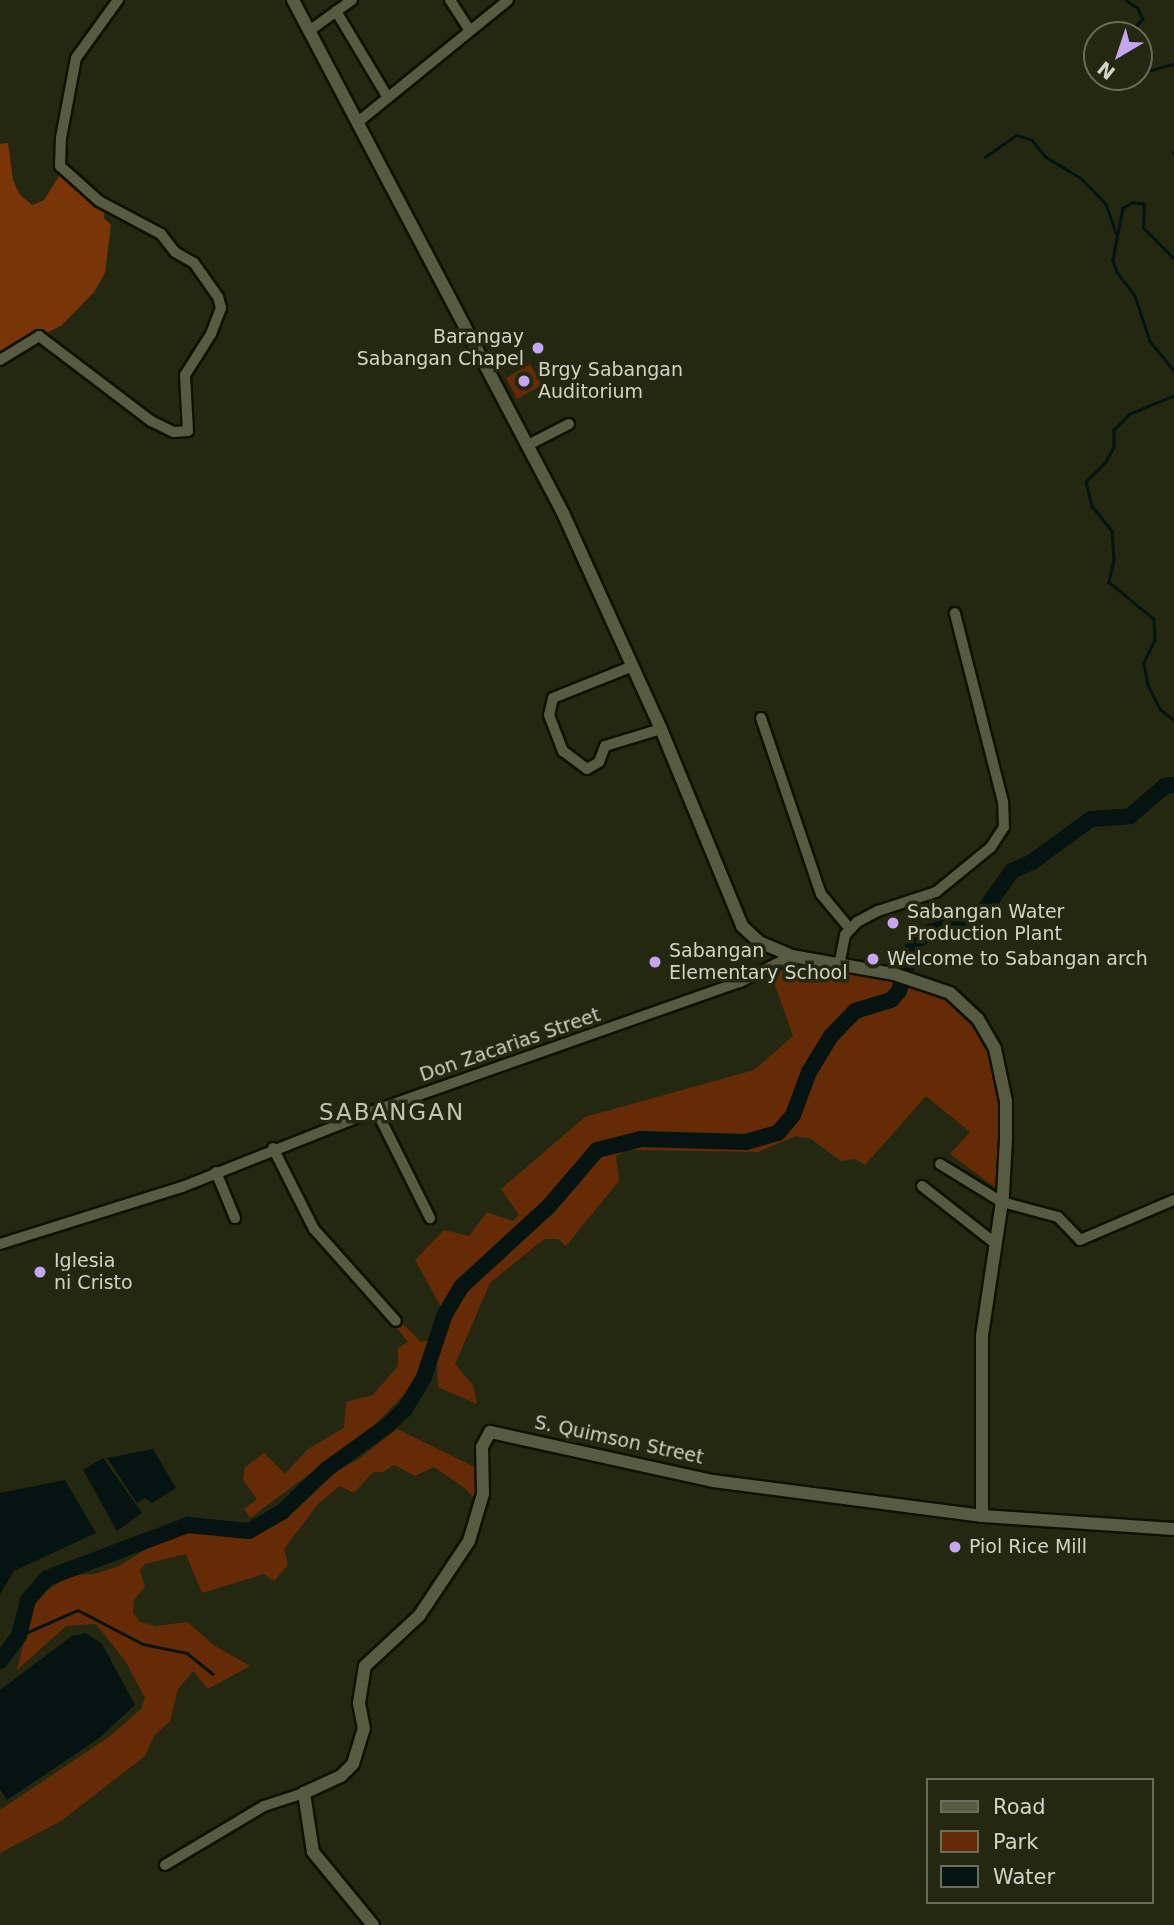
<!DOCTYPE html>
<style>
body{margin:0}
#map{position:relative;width:1174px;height:1925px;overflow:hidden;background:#242811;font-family:"DejaVu Sans",sans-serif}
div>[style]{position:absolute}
.green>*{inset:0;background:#652b06}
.forest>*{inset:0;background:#793407}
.water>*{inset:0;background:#051311}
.stream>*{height:2.5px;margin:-1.25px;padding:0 1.25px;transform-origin:1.25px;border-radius:1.25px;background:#051311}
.river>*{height:16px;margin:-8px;padding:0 8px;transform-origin:8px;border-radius:8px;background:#051311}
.roads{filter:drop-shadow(2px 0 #0e1000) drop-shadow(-2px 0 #0e1000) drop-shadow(0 2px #0e1000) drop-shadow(0 -2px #0e1000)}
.minor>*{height:10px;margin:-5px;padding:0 5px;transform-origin:5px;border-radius:5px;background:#565b42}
.tertiary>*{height:12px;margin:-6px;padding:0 6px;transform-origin:6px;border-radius:6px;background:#565b42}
.dots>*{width:19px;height:19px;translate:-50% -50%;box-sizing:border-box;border:4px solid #242811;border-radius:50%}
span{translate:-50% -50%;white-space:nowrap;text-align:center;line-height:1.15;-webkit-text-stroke:7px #242811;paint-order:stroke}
.poi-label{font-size:19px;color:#d1d4c6}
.right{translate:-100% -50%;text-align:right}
.left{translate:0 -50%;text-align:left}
.street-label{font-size:19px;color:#d1d4c6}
.quarter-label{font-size:23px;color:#c0c6aa;letter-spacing:2px}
.legend{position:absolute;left:926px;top:1778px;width:228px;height:126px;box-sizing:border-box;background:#242811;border:2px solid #696d59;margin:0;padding:9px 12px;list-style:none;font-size:21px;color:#d1d4c6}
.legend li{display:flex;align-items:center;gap:14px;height:35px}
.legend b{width:35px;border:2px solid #696d59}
.north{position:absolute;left:1083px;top:21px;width:70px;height:70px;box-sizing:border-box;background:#242811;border:2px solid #696d59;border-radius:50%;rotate:219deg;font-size:19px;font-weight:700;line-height:28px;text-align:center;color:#d1d4c6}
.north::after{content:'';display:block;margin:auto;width:24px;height:32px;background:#c5a6f0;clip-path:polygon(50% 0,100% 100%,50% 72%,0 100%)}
</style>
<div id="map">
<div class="green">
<i style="clip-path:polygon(530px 364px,542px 385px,517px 399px,506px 378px)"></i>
<i style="clip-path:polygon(799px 955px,895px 973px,978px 1013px,1004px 1090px,1001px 1192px,950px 1154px,970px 1132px,926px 1096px,865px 1165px,855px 1159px,841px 1161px,811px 1139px,796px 1136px,758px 1152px,627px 1150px,616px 1156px,619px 1181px,566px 1246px,558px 1239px,544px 1239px,490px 1283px,455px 1364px,473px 1385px,477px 1404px,438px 1387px,436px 1342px,409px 1389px,373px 1427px,250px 1518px,244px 1509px,257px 1499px,243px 1480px,245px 1467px,264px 1453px,285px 1474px,308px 1449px,344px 1428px,346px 1402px,373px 1395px,398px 1366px,398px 1348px,408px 1342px,385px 1313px,389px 1310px,421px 1342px,436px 1339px,445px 1314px,415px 1260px,444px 1230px,469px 1236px,487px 1212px,513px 1221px,519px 1215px,501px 1189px,585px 1117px,754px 1070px,793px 1036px,770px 971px)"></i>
<i style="clip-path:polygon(397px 1429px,485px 1472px,480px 1505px,466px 1489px,434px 1467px,415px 1476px,394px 1465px,383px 1472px,373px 1472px,354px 1493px,340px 1486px,318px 1504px,284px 1549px,288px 1565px,274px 1581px,264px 1574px,202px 1593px,186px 1554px,145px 1564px,140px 1570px,145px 1587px,134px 1600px,133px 1613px,140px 1622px,156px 1626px,187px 1622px,215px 1646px,250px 1666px,208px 1689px,193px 1671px,178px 1689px,170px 1721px,154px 1736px,145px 1756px,61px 1821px,0 1853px,0 1810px,109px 1737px,141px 1709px,145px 1698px,126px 1662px,96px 1624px,66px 1626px,17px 1670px,35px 1598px,71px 1575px,95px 1574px,119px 1566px,187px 1524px,234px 1536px,269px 1528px,289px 1516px,319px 1481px,359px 1459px)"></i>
</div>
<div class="forest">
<i style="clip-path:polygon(8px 143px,13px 180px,20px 195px,32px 205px,44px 200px,63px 170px,69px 171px,105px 202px,104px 218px,111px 225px,105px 273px,94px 292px,62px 325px,6px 355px,0 353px,0 144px)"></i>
</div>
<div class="water">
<i style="clip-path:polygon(153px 1449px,176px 1488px,152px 1503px,145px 1498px,137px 1503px,107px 1458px)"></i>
<i style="clip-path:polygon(103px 1458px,142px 1513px,117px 1531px,83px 1470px)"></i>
<i style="clip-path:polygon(65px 1480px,96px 1533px,14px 1571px,0 1594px,0 1493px)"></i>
<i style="clip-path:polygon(86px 1633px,102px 1644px,135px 1705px,98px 1739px,7px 1800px,0 1789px,0 1690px,72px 1636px)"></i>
</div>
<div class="stream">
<i style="left:1126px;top:0;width:14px;rotate:34deg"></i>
<i style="left:1138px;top:8px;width:12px;rotate:66deg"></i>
<i style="left:1143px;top:19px;width:22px;rotate:133deg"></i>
<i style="left:1139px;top:60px;width:16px;rotate:40deg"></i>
<i style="left:1151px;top:70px;width:24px;rotate:-15deg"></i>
<i style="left:1174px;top:152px;width:1px;rotate:90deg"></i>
<i style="left:985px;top:157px;width:38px;rotate:-35deg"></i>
<i style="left:1016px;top:135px;width:17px;rotate:17deg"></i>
<i style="left:1032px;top:140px;width:22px;rotate:51deg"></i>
<i style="left:1046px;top:157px;width:41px;rotate:31deg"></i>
<i style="left:1081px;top:178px;width:36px;rotate:46deg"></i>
<i style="left:1106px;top:204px;width:31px;rotate:71deg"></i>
<i style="left:1174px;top:259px;width:44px;rotate:-135deg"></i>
<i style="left:1143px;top:228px;width:24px;rotate:-88deg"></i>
<i style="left:1144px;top:204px;width:11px;rotate:-175deg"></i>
<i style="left:1133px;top:203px;width:11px;rotate:153deg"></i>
<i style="left:1123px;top:208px;width:53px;rotate:100.9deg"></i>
<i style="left:1113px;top:260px;width:13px;rotate:72deg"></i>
<i style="left:1117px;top:272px;width:30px;rotate:53deg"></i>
<i style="left:1135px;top:296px;width:47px;rotate:71.6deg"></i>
<i style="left:1150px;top:341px;width:38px;rotate:51deg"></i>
<i style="left:1174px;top:396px;width:48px;rotate:157.8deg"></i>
<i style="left:1130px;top:414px;width:23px;rotate:135deg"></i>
<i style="left:1114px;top:430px;width:17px;rotate:90deg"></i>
<i style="left:1114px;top:447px;width:17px;rotate:118deg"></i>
<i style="left:1106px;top:462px;width:28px;rotate:135deg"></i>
<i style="left:1086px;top:482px;width:25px;rotate:76deg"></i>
<i style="left:1092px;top:506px;width:32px;rotate:51deg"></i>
<i style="left:1112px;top:531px;width:29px;rotate:86deg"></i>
<i style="left:1114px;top:560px;width:23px;rotate:103deg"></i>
<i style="left:1109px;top:582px;width:58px;rotate:39.4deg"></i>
<i style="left:1154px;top:619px;width:21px;rotate:87deg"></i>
<i style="left:1155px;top:640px;width:25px;rotate:116deg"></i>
<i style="left:1144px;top:663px;width:22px;rotate:80deg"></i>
<i style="left:1148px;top:685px;width:27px;rotate:63deg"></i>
<i style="left:1160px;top:709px;width:18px;rotate:38deg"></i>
<i style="left:19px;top:1636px;width:64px;rotate:-23.8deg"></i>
<i style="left:78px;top:1610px;width:73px;rotate:27.6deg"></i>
<i style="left:143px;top:1644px;width:45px;rotate:11.6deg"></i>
<i style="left:187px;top:1653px;width:33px;rotate:39deg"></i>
</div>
<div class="river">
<i style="left:0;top:1661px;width:31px;rotate:-53deg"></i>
<i style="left:19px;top:1636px;width:37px;rotate:-76deg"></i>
<i style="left:28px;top:1600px;width:29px;rotate:-49deg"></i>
<i style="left:47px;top:1578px;width:151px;rotate:-20.6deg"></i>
<i style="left:188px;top:1525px;width:61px;rotate:5.6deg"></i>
<i style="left:249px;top:1531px;width:39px;rotate:-30deg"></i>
<i style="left:283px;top:1511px;width:61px;rotate:-43.7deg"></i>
<i style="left:327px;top:1469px;width:75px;rotate:-35.8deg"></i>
<i style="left:388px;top:1425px;width:23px;rotate:-43deg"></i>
<i style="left:405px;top:1409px;width:37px;rotate:-59deg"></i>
<i style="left:424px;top:1377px;width:66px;rotate:-71.6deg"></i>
<i style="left:445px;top:1314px;width:33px;rotate:-59deg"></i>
<i style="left:462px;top:1286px;width:120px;rotate:-42.6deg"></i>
<i style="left:550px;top:1205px;width:72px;rotate:-49.5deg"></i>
<i style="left:597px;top:1150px;width:45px;rotate:-14deg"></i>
<i style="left:641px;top:1139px;width:105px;rotate:1.6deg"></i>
<i style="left:746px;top:1142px;width:33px;rotate:-16deg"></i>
<i style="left:778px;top:1133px;width:23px;rotate:-50deg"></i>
<i style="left:793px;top:1115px;width:46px;rotate:-69.6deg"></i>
<i style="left:809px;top:1072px;width:42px;rotate:-58.6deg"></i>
<i style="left:831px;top:1036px;width:35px;rotate:-46deg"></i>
<i style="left:855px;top:1011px;width:38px;rotate:-17deg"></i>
<i style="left:891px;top:1000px;width:12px;rotate:-48deg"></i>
<i style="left:899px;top:991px;width:52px;rotate:-71.9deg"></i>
<i style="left:915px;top:942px;width:18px;rotate:-34deg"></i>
<i style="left:930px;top:932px;width:52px;rotate:-17.7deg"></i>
<i style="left:980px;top:916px;width:55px;rotate:-54.6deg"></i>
<i style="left:1012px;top:871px;width:22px;rotate:-24deg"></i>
<i style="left:1032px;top:862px;width:73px;rotate:-36.1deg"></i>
<i style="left:1091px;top:819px;width:39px;rotate:-4deg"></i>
<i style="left:1130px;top:816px;width:46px;rotate:-40.6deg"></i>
<i style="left:1165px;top:786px;width:9px;rotate:-6deg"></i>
</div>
<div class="roads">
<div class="minor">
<i style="left:450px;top:0;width:35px;rotate:57deg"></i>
<i style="left:336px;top:11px;width:101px;rotate:59.1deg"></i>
<i style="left:309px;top:31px;width:53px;rotate:-35.8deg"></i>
<i style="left:358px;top:122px;width:193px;rotate:-39.1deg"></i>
<i style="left:0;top:360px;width:46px;rotate:-31.6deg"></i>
<i style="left:39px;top:336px;width:141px;rotate:37.2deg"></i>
<i style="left:151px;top:421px;width:25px;rotate:26deg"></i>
<i style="left:174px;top:432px;width:14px;rotate:-4deg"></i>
<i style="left:188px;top:431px;width:56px;rotate:-93.1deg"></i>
<i style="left:185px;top:375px;width:49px;rotate:-57.6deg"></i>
<i style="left:211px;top:334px;width:28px;rotate:-69deg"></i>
<i style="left:221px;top:308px;width:11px;rotate:-105deg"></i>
<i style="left:218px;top:297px;width:42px;rotate:-125.2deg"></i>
<i style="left:194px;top:263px;width:22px;rotate:-150deg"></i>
<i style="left:175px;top:252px;width:23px;rotate:-128deg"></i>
<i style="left:161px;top:234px;width:70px;rotate:-152deg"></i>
<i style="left:99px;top:201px;width:52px;rotate:-138.1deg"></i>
<i style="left:60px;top:166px;width:28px;rotate:-88deg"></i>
<i style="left:61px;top:138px;width:81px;rotate:-79.4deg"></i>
<i style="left:76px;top:58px;width:72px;rotate:-54.1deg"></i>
<i style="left:528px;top:445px;width:46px;rotate:-27.1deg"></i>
<i style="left:633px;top:666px;width:86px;rotate:158.2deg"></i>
<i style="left:553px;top:698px;width:17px;rotate:103deg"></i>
<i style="left:549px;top:715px;width:39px;rotate:69deg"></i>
<i style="left:563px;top:751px;width:30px;rotate:37deg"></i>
<i style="left:587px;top:769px;width:14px;rotate:-30deg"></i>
<i style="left:599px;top:762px;width:17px;rotate:-69deg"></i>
<i style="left:605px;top:746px;width:59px;rotate:-16.9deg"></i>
<i style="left:761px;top:718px;width:186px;rotate:71.2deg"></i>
<i style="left:821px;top:894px;width:45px;rotate:50.4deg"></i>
<i style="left:839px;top:966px;width:32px;rotate:-79deg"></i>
<i style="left:845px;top:935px;width:18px;rotate:-47deg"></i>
<i style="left:857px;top:922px;width:24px;rotate:-28deg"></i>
<i style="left:878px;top:911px;width:61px;rotate:-18.1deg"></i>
<i style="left:936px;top:892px;width:71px;rotate:-39.3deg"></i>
<i style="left:991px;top:847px;width:24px;rotate:-57deg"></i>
<i style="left:1004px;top:827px;width:25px;rotate:-92deg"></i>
<i style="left:1003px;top:802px;width:195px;rotate:-104.3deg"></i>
<i style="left:376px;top:1110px;width:121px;rotate:63.4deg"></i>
<i style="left:273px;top:1148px;width:91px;rotate:63.2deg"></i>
<i style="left:314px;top:1229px;width:123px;rotate:48.3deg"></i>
<i style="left:940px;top:1164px;width:73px;rotate:31.5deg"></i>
<i style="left:1002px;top:1202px;width:58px;rotate:15deg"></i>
<i style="left:1058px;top:1217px;width:32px;rotate:46deg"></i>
<i style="left:1080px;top:1240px;width:102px;rotate:-23.1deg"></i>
<i style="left:216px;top:1172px;width:50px;rotate:67.6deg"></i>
<i style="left:922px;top:1186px;width:94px;rotate:38.1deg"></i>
<i style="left:0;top:1244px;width:191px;rotate:-17.4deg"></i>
<i style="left:182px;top:1187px;width:209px;rotate:-21.6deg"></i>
<i style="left:376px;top:1110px;width:386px;rotate:-19.4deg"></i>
<i style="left:740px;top:982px;width:58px;rotate:-26.6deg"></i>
<i style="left:165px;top:1865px;width:115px;rotate:-30.8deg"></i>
<i style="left:264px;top:1806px;width:42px;rotate:-18deg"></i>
</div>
<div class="tertiary">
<i style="left:293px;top:0;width:580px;rotate:62.24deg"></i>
<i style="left:563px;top:513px;width:237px;rotate:65.6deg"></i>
<i style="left:661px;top:729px;width:213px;rotate:67.6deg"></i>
<i style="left:742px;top:926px;width:23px;rotate:43deg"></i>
<i style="left:759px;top:942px;width:36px;rotate:23deg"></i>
<i style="left:792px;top:956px;width:104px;rotate:10deg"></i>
<i style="left:894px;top:974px;width:59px;rotate:18.7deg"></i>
<i style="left:950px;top:993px;width:38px;rotate:43deg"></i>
<i style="left:978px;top:1019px;width:34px;rotate:60deg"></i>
<i style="left:995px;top:1049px;width:53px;rotate:78.1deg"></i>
<i style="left:1006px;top:1101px;width:38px;rotate:90deg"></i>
<i style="left:1006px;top:1139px;width:56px;rotate:93.1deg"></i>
<i style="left:1003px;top:1195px;width:143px;rotate:98.5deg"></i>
<i style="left:982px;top:1336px;width:180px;rotate:90deg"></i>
<i style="left:373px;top:1925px;width:94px;rotate:-129.4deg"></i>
<i style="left:313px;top:1852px;width:60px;rotate:-98.7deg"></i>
<i style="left:304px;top:1793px;width:41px;rotate:-24.7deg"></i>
<i style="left:341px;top:1776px;width:17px;rotate:-45deg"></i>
<i style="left:353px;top:1764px;width:37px;rotate:-73deg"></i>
<i style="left:364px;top:1729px;width:26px;rotate:-101deg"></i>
<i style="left:359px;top:1703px;width:37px;rotate:-81deg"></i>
<i style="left:365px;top:1666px;width:74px;rotate:-42.8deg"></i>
<i style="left:419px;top:1616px;width:90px;rotate:-56.3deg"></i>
<i style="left:469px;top:1541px;width:49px;rotate:-73.4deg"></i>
<i style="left:483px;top:1494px;width:47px;rotate:-91.2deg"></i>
<i style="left:482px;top:1447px;width:17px;rotate:-62deg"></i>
<i style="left:490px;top:1432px;width:228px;rotate:12.4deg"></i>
<i style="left:713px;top:1481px;width:272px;rotate:7.4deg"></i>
<i style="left:983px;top:1516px;width:191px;rotate:3.9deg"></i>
</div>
</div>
<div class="dots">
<i style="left:538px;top:348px;background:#c5a6f0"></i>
<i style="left:524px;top:381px;background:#c5a6f0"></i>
<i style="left:893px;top:923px;background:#c5a6f0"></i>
<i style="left:873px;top:959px;background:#c5a6f0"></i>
<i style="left:655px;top:962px;background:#c5a6f0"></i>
<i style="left:40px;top:1272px;background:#c5a6f0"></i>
<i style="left:955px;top:1547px;background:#c5a6f0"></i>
</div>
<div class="poi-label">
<span class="right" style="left:524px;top:348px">Barangay<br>Sabangan Chapel</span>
<span class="left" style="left:538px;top:381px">Brgy Sabangan<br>Auditorium</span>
<span class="left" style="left:907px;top:923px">Sabangan Water<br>Production Plant</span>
<span class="left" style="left:669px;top:962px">Sabangan<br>Elementary School</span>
<span class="left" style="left:887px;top:959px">Welcome to Sabangan arch</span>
<span class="left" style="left:54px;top:1272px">Iglesia<br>ni Cristo</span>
<span class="left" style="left:969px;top:1547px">Piol Rice Mill</span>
</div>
<div class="street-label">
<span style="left:510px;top:1045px;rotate:-19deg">Don Zacarias Street</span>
<span style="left:619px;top:1440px;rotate:12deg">S. Quimson Street</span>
</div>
<div class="quarter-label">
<span style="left:392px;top:1112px">SABANGAN</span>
</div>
<ul class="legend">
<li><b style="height:9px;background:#565b42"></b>Road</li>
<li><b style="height:19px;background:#652b06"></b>Park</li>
<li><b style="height:19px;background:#051311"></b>Water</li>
</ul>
<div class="north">N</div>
</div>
